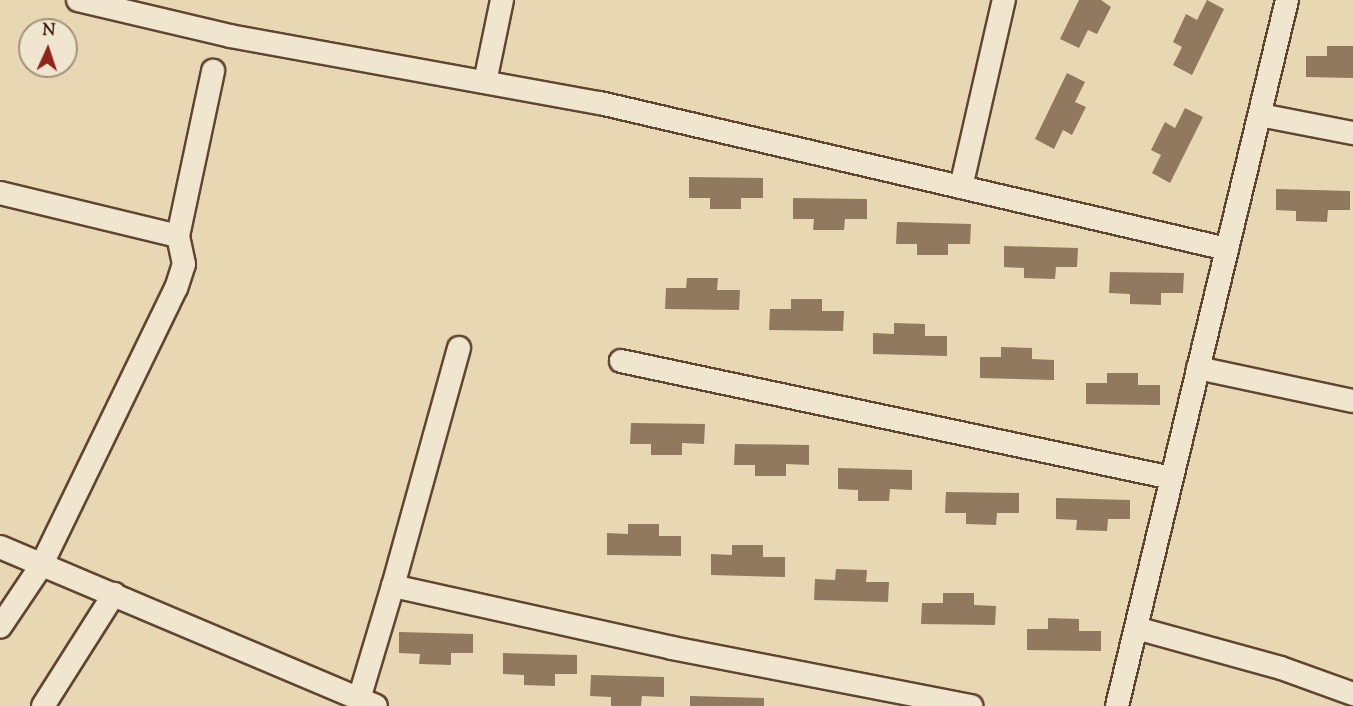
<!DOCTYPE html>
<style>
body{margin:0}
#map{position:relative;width:1353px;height:706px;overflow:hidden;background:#e8d7b3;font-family:"Sorts Mill Goudy",serif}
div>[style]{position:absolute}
.building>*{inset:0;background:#917960}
.roads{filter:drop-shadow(2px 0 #604531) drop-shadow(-2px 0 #604531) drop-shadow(0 2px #604531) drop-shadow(0 -2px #604531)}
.minor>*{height:22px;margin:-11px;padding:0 11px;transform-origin:11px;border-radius:11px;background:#f0e5ce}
span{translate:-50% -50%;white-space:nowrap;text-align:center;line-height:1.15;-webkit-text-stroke:4.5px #f0e5ce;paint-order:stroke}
.north{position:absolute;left:18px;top:18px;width:60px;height:60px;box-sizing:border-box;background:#f0e5ce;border:2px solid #a4917e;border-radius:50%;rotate:3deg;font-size:16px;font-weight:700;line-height:24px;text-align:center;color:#331406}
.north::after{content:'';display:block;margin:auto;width:21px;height:27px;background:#8f2418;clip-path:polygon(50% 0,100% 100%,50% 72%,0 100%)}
</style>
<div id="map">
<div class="building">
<i style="clip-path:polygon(1079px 0,1101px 0,1111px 7px,1097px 34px,1088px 30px,1079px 48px,1060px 39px)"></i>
<i style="clip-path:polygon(1207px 0,1224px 9px,1192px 75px,1173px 65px,1182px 47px,1173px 42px,1186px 14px,1197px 20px)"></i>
<i style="clip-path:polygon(1327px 46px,1353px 46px,1353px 78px,1306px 77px,1306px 56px,1327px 56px)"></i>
<i style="clip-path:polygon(1067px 73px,1085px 82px,1075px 102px,1086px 107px,1072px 135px,1063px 130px,1054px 149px,1035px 139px)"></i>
<i style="clip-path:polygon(1185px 108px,1203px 117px,1170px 183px,1152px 173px,1161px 155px,1151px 150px,1165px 122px,1175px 128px)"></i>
<i style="clip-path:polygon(689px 177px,763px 178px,763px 198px,741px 198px,741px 209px,710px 209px,710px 198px,689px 198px)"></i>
<i style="clip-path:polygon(1276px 189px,1350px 191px,1350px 210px,1328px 210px,1327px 222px,1296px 221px,1296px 211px,1276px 210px)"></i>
<i style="clip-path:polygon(793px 198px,867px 199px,867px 219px,845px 219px,844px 230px,813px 230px,814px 219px,793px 219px)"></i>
<i style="clip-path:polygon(897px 222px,971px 224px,970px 244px,948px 244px,948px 255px,917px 255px,917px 244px,896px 244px)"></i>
<i style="clip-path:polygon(1004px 246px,1078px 248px,1077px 267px,1056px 267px,1055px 279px,1024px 278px,1024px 268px,1004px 267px)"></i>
<i style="clip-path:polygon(1110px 272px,1184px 273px,1183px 293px,1161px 293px,1161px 305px,1130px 304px,1130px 294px,1109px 293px)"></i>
<i style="clip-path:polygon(687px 278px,718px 278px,717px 290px,740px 290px,739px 310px,665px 309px,666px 288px,686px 288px)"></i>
<i style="clip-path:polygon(791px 299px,822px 299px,822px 311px,844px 311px,843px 331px,769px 330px,770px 309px,791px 309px)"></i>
<i style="clip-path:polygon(894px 323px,925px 324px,925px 336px,947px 336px,947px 356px,873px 354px,873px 333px,894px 334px)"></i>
<i style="clip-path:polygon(1001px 347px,1032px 348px,1032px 359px,1054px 360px,1054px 380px,980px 378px,980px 357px,1001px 357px)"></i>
<i style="clip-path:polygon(1107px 373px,1138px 373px,1138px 385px,1160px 385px,1160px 405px,1086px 404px,1086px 383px,1107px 383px)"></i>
<i style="clip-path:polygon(631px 423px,705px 424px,704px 444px,682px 443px,682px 455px,651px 455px,651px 444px,630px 444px)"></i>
<i style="clip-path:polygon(735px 444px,809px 445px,809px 465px,786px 464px,786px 476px,755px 476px,755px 465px,734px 465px)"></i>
<i style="clip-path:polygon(838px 468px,912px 470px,912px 490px,890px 489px,889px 501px,858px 501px,858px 490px,838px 489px)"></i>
<i style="clip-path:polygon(946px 492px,1019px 493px,1019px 513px,997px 513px,996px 525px,966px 524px,966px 513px,945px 513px)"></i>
<i style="clip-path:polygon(1056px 498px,1130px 500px,1130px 519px,1108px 519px,1107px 531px,1076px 530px,1077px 520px,1056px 519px)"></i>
<i style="clip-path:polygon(628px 524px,659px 524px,659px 536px,681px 536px,681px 556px,607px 555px,607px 533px,628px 534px)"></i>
<i style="clip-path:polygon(732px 545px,763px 545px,763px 557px,785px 557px,785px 577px,711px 575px,711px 554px,732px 555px)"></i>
<i style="clip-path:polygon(836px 569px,867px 570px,866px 582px,889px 582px,888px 602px,814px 600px,815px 579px,835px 580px)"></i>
<i style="clip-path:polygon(943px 593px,974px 593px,974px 605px,996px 606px,995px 625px,921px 624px,922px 603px,943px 603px)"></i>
<i style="clip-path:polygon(1048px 618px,1079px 619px,1079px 631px,1101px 631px,1101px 651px,1027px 650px,1027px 629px,1048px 629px)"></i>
<i style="clip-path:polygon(399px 632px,473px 634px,473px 653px,451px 653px,451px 665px,419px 664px,420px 654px,399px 653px)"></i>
<i style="clip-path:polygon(503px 653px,577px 655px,577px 674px,555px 674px,555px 686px,524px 685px,524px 675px,503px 674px)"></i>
<i style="clip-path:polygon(591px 675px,664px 677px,664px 697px,642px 696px,641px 706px,611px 706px,611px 697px,590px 696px)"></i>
<i style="clip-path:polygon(690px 696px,764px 698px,764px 706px,690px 706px)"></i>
</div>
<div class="roads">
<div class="minor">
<i style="left:78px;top:0;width:156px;rotate:13.3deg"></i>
<i style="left:230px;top:36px;width:376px;rotate:10.3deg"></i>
<i style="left:600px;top:103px;width:644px;rotate:13.11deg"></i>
<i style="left:485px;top:82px;width:84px;rotate:-78.3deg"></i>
<i style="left:1260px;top:115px;width:95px;rotate:11deg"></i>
<i style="left:961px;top:187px;width:192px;rotate:-77.1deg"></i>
<i style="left:0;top:193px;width:183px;rotate:13.6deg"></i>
<i style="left:178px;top:236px;width:29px;rotate:78deg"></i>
<i style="left:184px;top:264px;width:25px;rotate:108deg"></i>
<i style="left:176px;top:288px;width:309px;rotate:115.9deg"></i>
<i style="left:41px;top:566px;width:73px;rotate:123.9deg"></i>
<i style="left:178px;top:236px;width:169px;rotate:-78deg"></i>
<i style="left:621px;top:361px;width:563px;rotate:11.99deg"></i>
<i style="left:1198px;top:368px;width:158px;rotate:12deg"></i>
<i style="left:0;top:547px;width:408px;rotate:22.9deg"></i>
<i style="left:393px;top:586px;width:247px;rotate:-74.5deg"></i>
<i style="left:1136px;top:628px;width:150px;rotate:15.4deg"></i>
<i style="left:1281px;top:668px;width:77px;rotate:19.9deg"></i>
<i style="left:359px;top:699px;width:118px;rotate:-73.3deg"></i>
<i style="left:393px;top:586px;width:286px;rotate:12.5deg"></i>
<i style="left:672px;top:648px;width:305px;rotate:11deg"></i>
<i style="left:43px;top:706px;width:133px;rotate:-57.6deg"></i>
<i style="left:1117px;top:706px;width:726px;rotate:-76.46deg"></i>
</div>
</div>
<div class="north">N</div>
</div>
